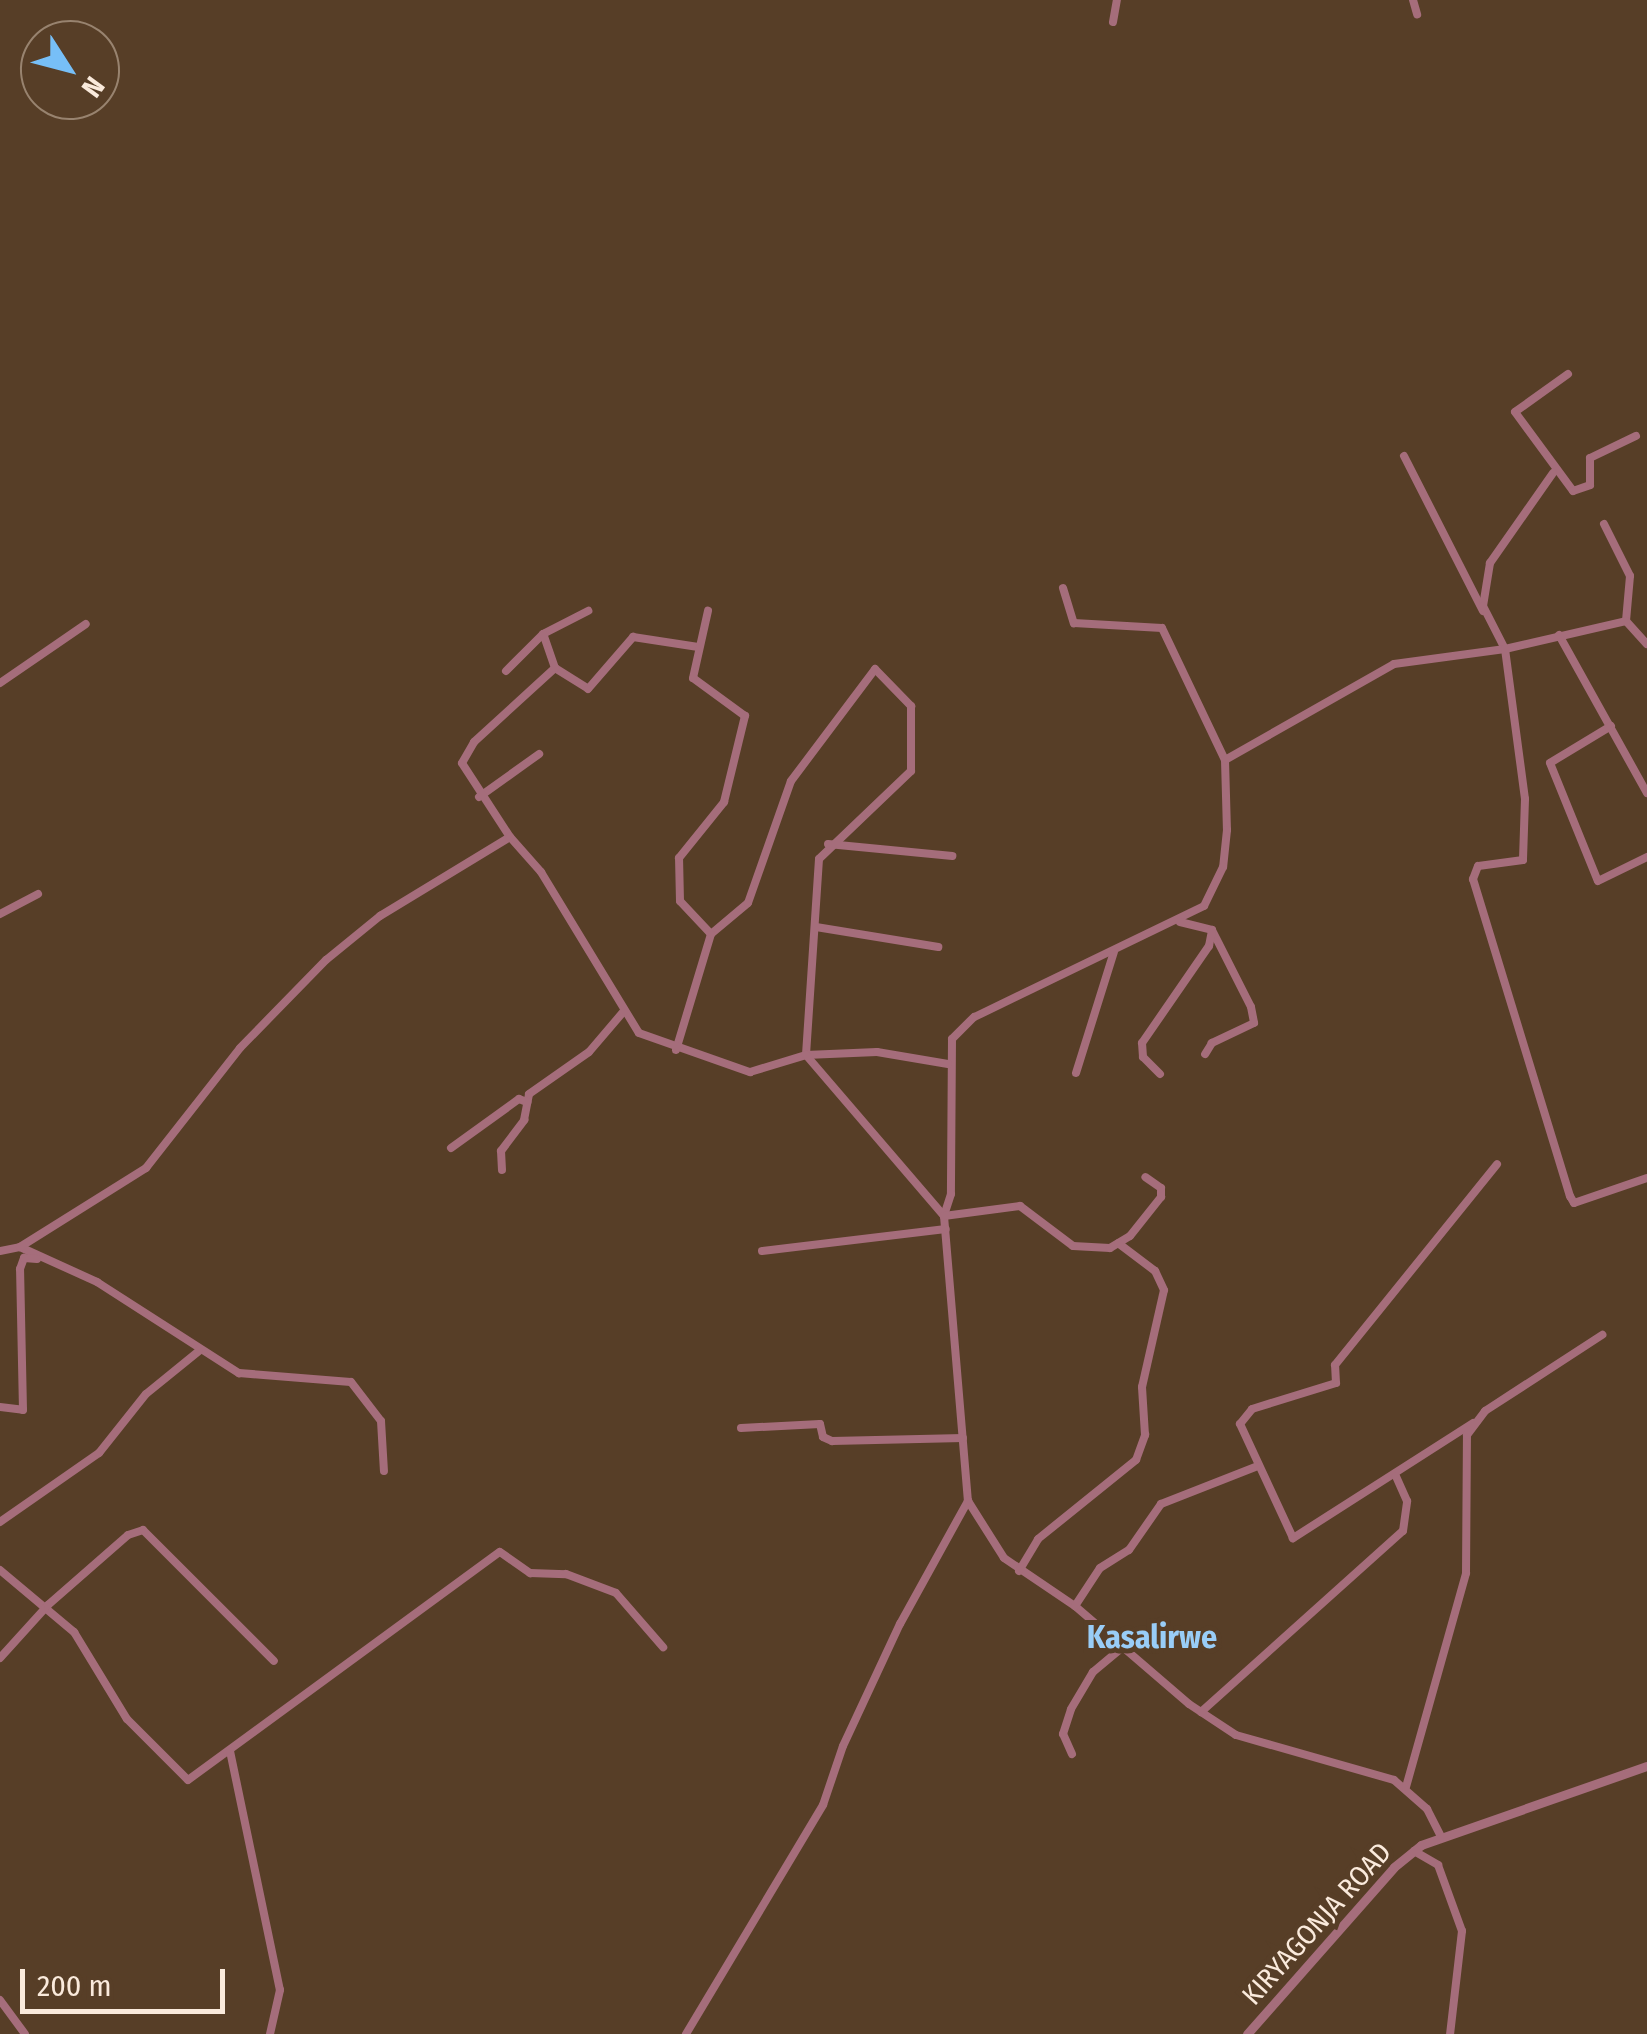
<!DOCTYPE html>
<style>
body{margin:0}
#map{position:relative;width:1647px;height:2034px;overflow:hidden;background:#573e27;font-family:"Fira Sans Condensed",sans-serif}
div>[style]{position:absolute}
.minor>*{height:8px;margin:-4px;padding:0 4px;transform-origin:4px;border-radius:4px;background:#a56d7b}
.tertiary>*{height:9px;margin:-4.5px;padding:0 4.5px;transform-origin:4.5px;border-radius:4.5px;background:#a56d7b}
span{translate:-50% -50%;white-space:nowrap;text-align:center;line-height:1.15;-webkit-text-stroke:10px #573e27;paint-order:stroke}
.street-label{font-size:28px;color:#faeadc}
.quarter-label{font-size:32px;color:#99cdf7;font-weight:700}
.north{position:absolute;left:20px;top:20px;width:100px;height:100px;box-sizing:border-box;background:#573e27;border:2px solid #98836f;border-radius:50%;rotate:126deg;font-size:28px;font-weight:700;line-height:40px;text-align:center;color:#faeadc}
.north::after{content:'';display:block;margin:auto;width:35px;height:45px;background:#77bff7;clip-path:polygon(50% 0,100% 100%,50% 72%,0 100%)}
.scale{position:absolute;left:20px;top:1969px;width:205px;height:45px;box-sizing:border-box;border:5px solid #faeadc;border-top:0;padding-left:12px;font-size:30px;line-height:35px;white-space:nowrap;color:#faeadc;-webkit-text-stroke:8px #573e27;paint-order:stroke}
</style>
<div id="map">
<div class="minor">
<i style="left:1413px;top:0;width:15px;rotate:74deg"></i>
<i style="left:1113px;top:22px;width:22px;rotate:-80deg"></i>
<i style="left:1568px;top:374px;width:65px;rotate:144.4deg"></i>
<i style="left:1515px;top:412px;width:98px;rotate:53.7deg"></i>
<i style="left:1573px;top:491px;width:18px;rotate:-19deg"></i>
<i style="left:1590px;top:485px;width:27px;rotate:-90deg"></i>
<i style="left:1590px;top:458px;width:51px;rotate:-25.6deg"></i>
<i style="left:1404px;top:456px;width:174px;rotate:63deg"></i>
<i style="left:1553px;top:473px;width:110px;rotate:125deg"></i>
<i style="left:1490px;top:563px;width:44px;rotate:99.2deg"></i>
<i style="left:1483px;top:606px;width:48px;rotate:62.9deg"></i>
<i style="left:1505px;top:649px;width:151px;rotate:82.4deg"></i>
<i style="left:1525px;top:799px;width:61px;rotate:91.9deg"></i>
<i style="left:1523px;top:860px;width:45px;rotate:172.4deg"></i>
<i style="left:1478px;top:866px;width:14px;rotate:111deg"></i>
<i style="left:1473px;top:879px;width:332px;rotate:73deg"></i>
<i style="left:1570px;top:1196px;width:8px;rotate:60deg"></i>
<i style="left:1574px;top:1203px;width:77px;rotate:-18.9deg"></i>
<i style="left:1604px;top:524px;width:58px;rotate:63.4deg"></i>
<i style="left:1630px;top:576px;width:45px;rotate:95.1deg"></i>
<i style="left:1626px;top:621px;width:31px;rotate:48deg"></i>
<i style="left:1063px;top:588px;width:37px;rotate:73deg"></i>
<i style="left:1074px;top:623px;width:88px;rotate:3.3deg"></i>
<i style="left:1162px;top:628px;width:146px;rotate:64.5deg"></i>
<i style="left:1225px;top:760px;width:70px;rotate:88.4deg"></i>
<i style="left:1227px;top:830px;width:37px;rotate:96deg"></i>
<i style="left:1223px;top:867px;width:43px;rotate:116deg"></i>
<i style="left:1204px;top:906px;width:255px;rotate:154.2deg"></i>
<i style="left:974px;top:1017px;width:31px;rotate:135deg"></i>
<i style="left:952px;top:1039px;width:155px;rotate:90.4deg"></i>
<i style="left:951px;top:1194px;width:23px;rotate:108deg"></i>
<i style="left:944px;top:1216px;width:286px;rotate:85.2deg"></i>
<i style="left:968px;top:1501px;width:67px;rotate:57.7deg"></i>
<i style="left:1004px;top:1558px;width:86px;rotate:34.1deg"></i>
<i style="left:1075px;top:1606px;width:150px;rotate:40.7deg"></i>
<i style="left:1189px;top:1704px;width:56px;rotate:33.4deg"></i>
<i style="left:1236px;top:1735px;width:164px;rotate:15.9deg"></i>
<i style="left:1394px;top:1780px;width:44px;rotate:41.3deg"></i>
<i style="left:1427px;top:1809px;width:29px;rotate:63deg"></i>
<i style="left:1559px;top:635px;width:181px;rotate:60.9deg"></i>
<i style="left:555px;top:668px;width:39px;rotate:32deg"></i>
<i style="left:588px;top:689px;width:69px;rotate:-49.1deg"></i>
<i style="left:633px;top:637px;width:66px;rotate:8.7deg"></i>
<i style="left:506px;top:671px;width:52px;rotate:-45deg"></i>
<i style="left:543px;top:634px;width:51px;rotate:-27.1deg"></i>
<i style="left:0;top:683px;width:104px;rotate:-34.5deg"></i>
<i style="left:1611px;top:726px;width:71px;rotate:148.8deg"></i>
<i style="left:1550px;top:763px;width:127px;rotate:67.9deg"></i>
<i style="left:1598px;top:881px;width:55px;rotate:-26.1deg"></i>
<i style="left:1225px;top:760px;width:194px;rotate:-29.6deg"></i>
<i style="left:1394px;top:664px;width:112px;rotate:-7.7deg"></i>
<i style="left:1505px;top:649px;width:124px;rotate:-13deg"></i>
<i style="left:479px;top:797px;width:74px;rotate:-35.6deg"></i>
<i style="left:510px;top:837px;width:88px;rotate:-123deg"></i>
<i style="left:462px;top:763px;width:24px;rotate:-60deg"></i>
<i style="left:474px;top:742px;width:110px;rotate:-42.4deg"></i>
<i style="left:555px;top:668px;width:36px;rotate:-109deg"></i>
<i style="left:828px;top:844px;width:125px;rotate:5.5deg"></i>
<i style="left:0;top:914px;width:43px;rotate:-27.8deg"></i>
<i style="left:1180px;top:922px;width:33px;rotate:14deg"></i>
<i style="left:1212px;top:930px;width:86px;rotate:63.1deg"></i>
<i style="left:1251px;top:1007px;width:16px;rotate:79deg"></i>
<i style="left:1254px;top:1023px;width:47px;rotate:154.5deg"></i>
<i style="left:1212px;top:1043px;width:13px;rotate:122deg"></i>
<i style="left:816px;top:927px;width:124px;rotate:9.3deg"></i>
<i style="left:711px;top:934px;width:48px;rotate:-40deg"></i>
<i style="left:748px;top:903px;width:129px;rotate:-70.6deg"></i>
<i style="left:791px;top:781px;width:140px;rotate:-53.1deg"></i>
<i style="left:875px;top:669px;width:52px;rotate:45.8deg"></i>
<i style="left:911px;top:706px;width:65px;rotate:90deg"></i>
<i style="left:911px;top:771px;width:127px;rotate:136.3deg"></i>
<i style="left:819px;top:859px;width:196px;rotate:93.8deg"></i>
<i style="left:806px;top:1055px;width:71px;rotate:-2.4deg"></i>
<i style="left:877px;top:1052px;width:72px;rotate:9.6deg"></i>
<i style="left:676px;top:1050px;width:121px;rotate:-73.2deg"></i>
<i style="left:711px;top:934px;width:45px;rotate:-133.2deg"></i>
<i style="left:680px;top:901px;width:43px;rotate:-91.3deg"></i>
<i style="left:679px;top:858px;width:72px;rotate:-51.2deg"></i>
<i style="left:724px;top:802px;width:89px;rotate:-76.3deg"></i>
<i style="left:745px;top:716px;width:64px;rotate:-143.8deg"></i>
<i style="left:693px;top:678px;width:69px;rotate:-77.4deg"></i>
<i style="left:1076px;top:1073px;width:127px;rotate:-72.6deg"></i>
<i style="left:1160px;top:1074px;width:24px;rotate:-135deg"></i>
<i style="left:1143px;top:1057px;width:14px;rotate:-94deg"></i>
<i style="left:1142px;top:1043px;width:118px;rotate:-55.4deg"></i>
<i style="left:1209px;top:946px;width:16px;rotate:-79deg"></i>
<i style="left:451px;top:1148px;width:84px;rotate:-35.8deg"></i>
<i style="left:519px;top:1099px;width:9px;rotate:21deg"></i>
<i style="left:502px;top:1170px;width:19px;rotate:-93deg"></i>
<i style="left:501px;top:1151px;width:39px;rotate:-53deg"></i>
<i style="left:524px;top:1120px;width:26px;rotate:-79deg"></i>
<i style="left:529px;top:1094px;width:73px;rotate:-35deg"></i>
<i style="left:589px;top:1052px;width:54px;rotate:-49.5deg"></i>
<i style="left:20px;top:1247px;width:85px;rotate:24.4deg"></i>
<i style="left:97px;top:1282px;width:169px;rotate:32.7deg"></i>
<i style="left:239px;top:1373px;width:112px;rotate:4.6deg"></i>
<i style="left:351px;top:1382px;width:49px;rotate:52.4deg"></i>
<i style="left:381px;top:1421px;width:50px;rotate:86.6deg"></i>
<i style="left:0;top:1251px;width:20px;rotate:-11deg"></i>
<i style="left:20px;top:1247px;width:149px;rotate:-32.1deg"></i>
<i style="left:146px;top:1168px;width:152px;rotate:-51.9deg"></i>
<i style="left:240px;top:1048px;width:123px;rotate:-45.7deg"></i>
<i style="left:326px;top:960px;width:70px;rotate:-39.2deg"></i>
<i style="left:380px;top:916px;width:152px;rotate:-31.3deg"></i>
<i style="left:510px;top:837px;width:47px;rotate:48.5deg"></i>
<i style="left:541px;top:872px;width:188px;rotate:58.7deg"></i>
<i style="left:639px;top:1033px;width:118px;rotate:19.4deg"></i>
<i style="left:750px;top:1072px;width:59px;rotate:-16.9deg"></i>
<i style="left:806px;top:1055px;width:212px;rotate:49.4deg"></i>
<i style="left:944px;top:1216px;width:77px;rotate:-7.5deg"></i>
<i style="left:1020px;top:1206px;width:66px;rotate:37deg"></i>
<i style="left:1073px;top:1246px;width:37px;rotate:3deg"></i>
<i style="left:1110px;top:1248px;width:23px;rotate:-31deg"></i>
<i style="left:1130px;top:1236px;width:50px;rotate:-51.5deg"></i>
<i style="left:1161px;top:1197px;width:9px;rotate:-90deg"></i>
<i style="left:1161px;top:1188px;width:19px;rotate:-145deg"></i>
<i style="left:762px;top:1251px;width:185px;rotate:-6.8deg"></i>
<i style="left:0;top:1407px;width:23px;rotate:7deg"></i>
<i style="left:23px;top:1410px;width:141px;rotate:-91.2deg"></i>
<i style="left:20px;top:1269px;width:12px;rotate:-70deg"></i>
<i style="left:24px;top:1258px;width:13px;rotate:4deg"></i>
<i style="left:1473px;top:1423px;width:214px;rotate:147.4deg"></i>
<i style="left:1293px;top:1538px;width:126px;rotate:-114.9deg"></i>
<i style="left:1240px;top:1424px;width:19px;rotate:-51deg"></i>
<i style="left:1252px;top:1409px;width:88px;rotate:-17.2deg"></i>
<i style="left:1336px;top:1383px;width:18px;rotate:-93deg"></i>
<i style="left:1335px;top:1365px;width:258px;rotate:-51.1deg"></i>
<i style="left:741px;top:1428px;width:79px;rotate:-2.9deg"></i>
<i style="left:820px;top:1424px;width:13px;rotate:77deg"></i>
<i style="left:823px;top:1437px;width:10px;rotate:24deg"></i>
<i style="left:832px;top:1441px;width:131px;rotate:-1.3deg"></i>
<i style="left:0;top:1522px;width:121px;rotate:-34.9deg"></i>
<i style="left:99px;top:1453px;width:75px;rotate:-51.5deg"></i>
<i style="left:146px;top:1394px;width:68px;rotate:-39.1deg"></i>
<i style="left:0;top:1570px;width:97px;rotate:40deg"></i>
<i style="left:74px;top:1632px;width:102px;rotate:58.7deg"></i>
<i style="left:127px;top:1719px;width:86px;rotate:45deg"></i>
<i style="left:188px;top:1780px;width:386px;rotate:-36.2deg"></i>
<i style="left:500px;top:1552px;width:37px;rotate:35deg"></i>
<i style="left:530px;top:1573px;width:36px;rotate:2deg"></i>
<i style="left:566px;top:1574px;width:53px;rotate:20.8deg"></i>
<i style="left:616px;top:1593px;width:72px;rotate:49deg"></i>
<i style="left:1019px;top:1571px;width:37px;rotate:-59deg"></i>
<i style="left:1038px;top:1539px;width:126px;rotate:-38.9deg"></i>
<i style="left:1136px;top:1460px;width:27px;rotate:-70deg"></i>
<i style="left:1145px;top:1435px;width:48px;rotate:-93.6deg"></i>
<i style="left:1142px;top:1387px;width:99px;rotate:-77.2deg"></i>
<i style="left:1164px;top:1290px;width:21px;rotate:-115deg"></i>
<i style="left:1155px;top:1271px;width:46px;rotate:-142.9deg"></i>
<i style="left:1075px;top:1606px;width:45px;rotate:-56.7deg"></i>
<i style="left:1100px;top:1568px;width:34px;rotate:-32deg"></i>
<i style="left:1129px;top:1550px;width:56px;rotate:-55.2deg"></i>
<i style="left:1161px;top:1504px;width:104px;rotate:-21.4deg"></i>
<i style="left:0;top:1658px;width:72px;rotate:-47.8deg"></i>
<i style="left:48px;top:1605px;width:106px;rotate:-41.2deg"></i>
<i style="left:128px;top:1535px;width:16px;rotate:-18deg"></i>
<i style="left:143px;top:1530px;width:185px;rotate:45deg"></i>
<i style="left:1201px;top:1712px;width:271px;rotate:-41.9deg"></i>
<i style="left:1403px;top:1531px;width:30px;rotate:-82deg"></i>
<i style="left:1407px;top:1501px;width:27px;rotate:-114deg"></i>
<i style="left:230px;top:1751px;width:244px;rotate:78.2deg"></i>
<i style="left:280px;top:1990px;width:45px;rotate:102.8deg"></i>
<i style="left:1072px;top:1754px;width:22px;rotate:-114deg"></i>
<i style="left:1063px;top:1734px;width:26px;rotate:-72deg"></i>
<i style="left:1071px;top:1709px;width:43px;rotate:-59.3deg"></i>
<i style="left:1093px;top:1672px;width:38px;rotate:-40deg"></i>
<i style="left:1406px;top:1787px;width:222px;rotate:-74.3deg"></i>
<i style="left:1466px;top:1573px;width:138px;rotate:-89.6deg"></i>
<i style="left:1467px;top:1435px;width:30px;rotate:-53deg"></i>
<i style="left:1485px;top:1411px;width:140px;rotate:-33deg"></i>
<i style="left:1414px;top:1851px;width:28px;rotate:30deg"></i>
<i style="left:1438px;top:1865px;width:70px;rotate:70deg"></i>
<i style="left:1462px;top:1931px;width:104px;rotate:96.6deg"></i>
<i style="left:0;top:2000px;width:42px;rotate:53.7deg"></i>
<i style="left:686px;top:2034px;width:267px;rotate:-59.1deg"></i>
<i style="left:823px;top:1805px;width:62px;rotate:-71.3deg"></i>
<i style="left:843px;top:1746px;width:135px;rotate:-65deg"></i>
<i style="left:900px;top:1624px;width:141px;rotate:-61.1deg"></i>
</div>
<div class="tertiary">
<i style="left:1247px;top:2034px;width:222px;rotate:-48.6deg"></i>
<i style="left:1394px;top:1867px;width:35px;rotate:-39deg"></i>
<i style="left:1421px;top:1845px;width:239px;rotate:-19.3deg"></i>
</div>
<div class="street-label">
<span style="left:1317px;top:1924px;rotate:-48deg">KIRYAGONJA ROAD</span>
</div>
<div class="quarter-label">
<span style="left:1152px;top:1637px">Kasalirwe</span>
</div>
<div class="north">N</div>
<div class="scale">200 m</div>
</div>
